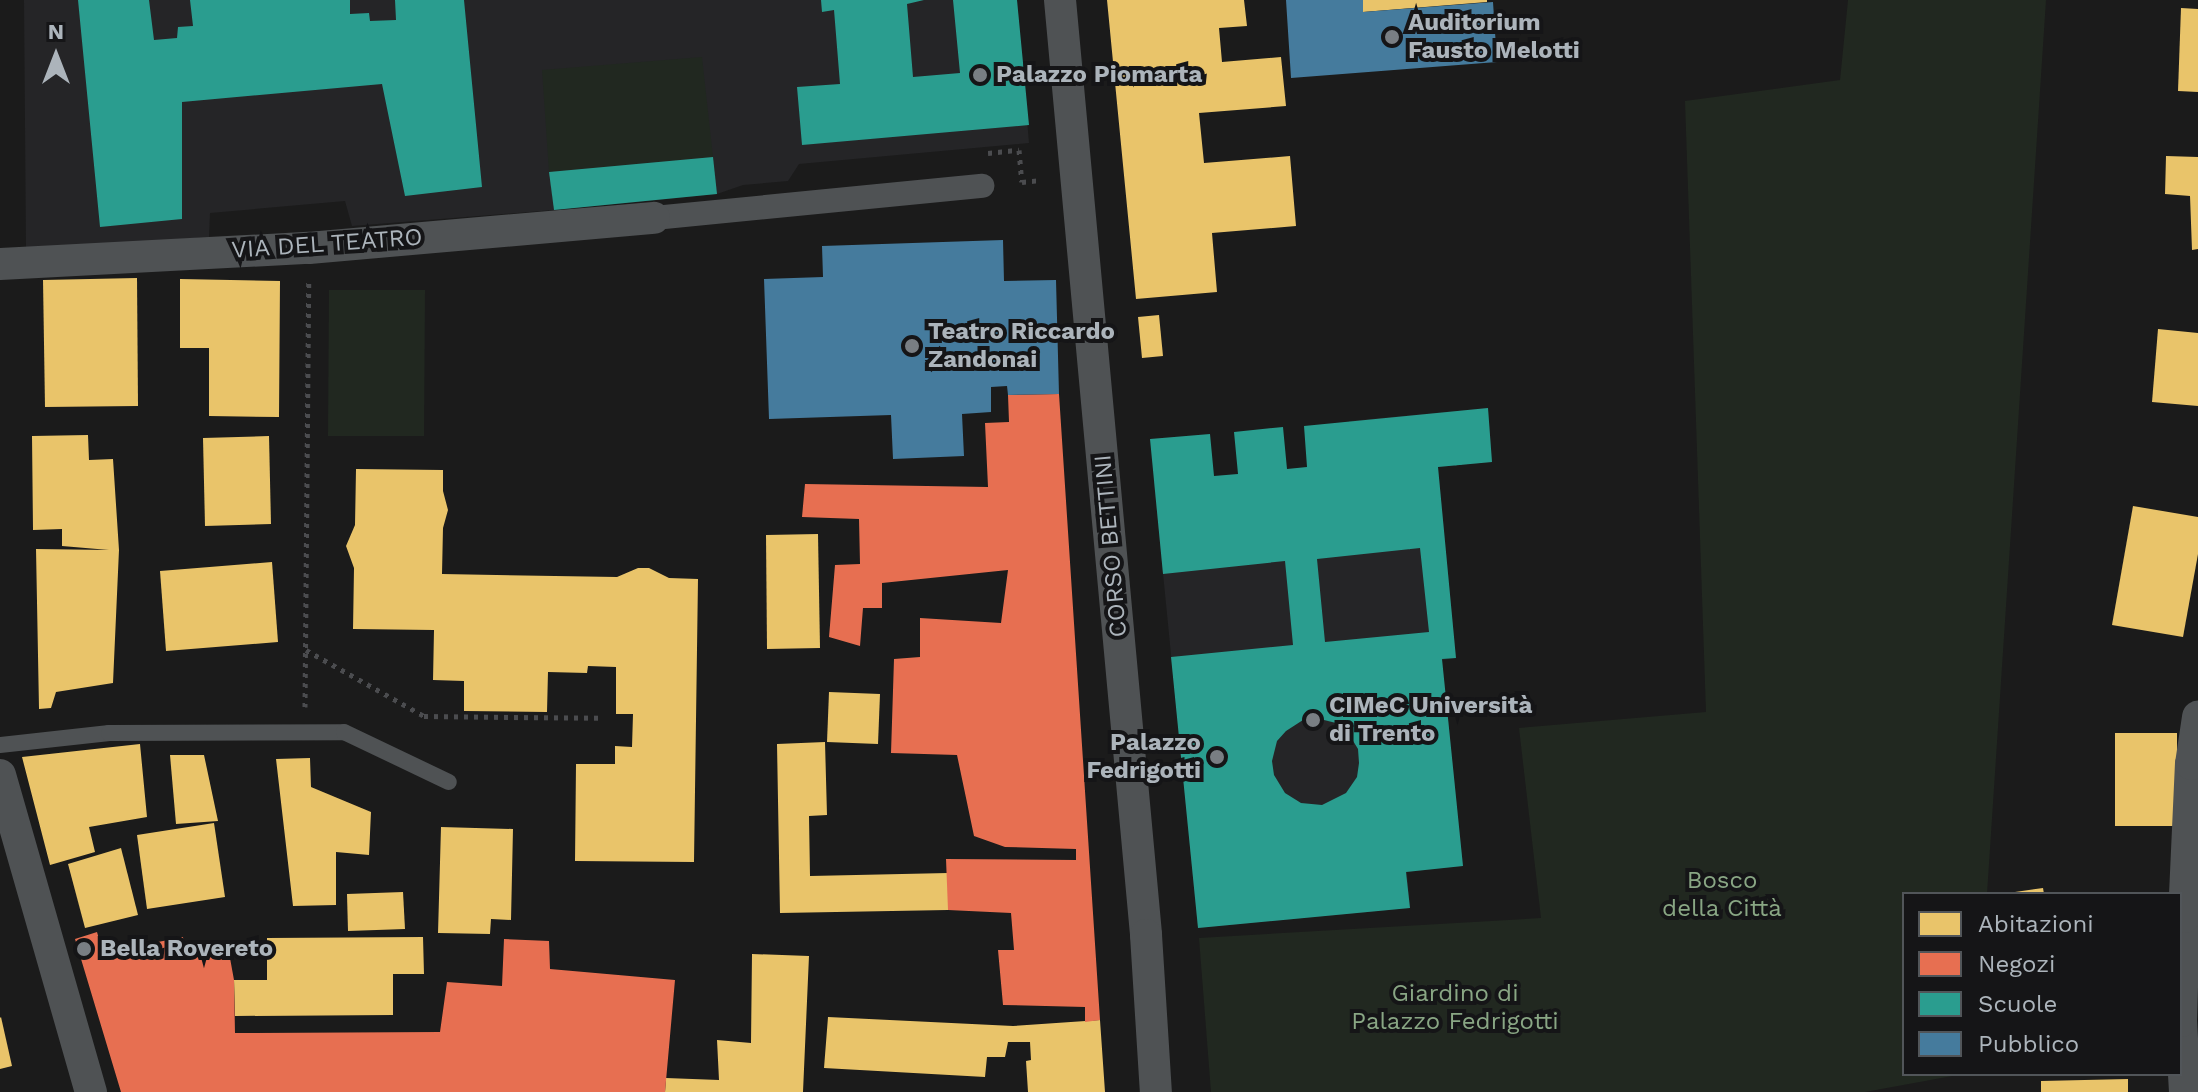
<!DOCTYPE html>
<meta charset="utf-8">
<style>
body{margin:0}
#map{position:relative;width:2198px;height:1092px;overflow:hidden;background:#1b1b1b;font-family:"Work Sans",sans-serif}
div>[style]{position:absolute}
.built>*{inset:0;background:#252527}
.green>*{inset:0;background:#212820}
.homes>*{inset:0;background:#e9c46a}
.shops>*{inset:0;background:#e76f51}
.schools>*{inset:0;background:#2a9d8f}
.public>*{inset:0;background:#457b9d}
.path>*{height:5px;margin-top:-2.5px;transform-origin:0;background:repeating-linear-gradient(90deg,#4b4c4f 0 4px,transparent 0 10px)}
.service>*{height:16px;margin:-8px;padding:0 8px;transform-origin:8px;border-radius:8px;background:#4f5254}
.pedestrian>*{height:24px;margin:-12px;padding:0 12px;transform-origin:12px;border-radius:12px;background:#4f5254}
.minor>*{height:32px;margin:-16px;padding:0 16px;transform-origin:16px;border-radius:16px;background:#4f5254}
.dots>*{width:22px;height:22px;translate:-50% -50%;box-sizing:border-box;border:4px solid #151517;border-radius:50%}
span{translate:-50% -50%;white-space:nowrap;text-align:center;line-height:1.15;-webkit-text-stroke:8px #151517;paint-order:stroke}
.poi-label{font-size:24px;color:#acb4bb;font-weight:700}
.left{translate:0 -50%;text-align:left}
.right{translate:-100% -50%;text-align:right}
.street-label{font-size:24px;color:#acb4bb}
.park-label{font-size:24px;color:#89a684}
.legend{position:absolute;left:1902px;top:892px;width:280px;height:184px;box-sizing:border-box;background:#151517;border:2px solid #515559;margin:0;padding:10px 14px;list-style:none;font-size:24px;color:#acb4bb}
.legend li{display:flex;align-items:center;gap:16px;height:40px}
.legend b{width:40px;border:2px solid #515559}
.north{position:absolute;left:16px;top:16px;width:80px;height:80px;-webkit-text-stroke:6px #151517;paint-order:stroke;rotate:0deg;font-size:22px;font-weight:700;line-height:32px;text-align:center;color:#acb4bb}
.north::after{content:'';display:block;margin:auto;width:28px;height:36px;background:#acb4bb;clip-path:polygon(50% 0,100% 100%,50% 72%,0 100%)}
</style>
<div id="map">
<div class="built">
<i style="clip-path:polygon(24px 0,1017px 0,1029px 143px,799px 164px,788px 181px,743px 185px,717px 194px,554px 210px,352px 226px,345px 201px,210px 213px,209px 237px,26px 250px)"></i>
<i style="clip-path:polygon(1488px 408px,1492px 462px,1438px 467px,1456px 658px,1442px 660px,1463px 866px,1407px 872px,1410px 908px,1198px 928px,1154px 482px,1353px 463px,1349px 421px)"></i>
</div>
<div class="green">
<i style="clip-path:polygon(1848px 0,2046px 0,1987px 894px,1904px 894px,1904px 1074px,1963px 1074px,1865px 1092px,1211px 1092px,1199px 938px,1541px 918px,1519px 728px,1706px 712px,1685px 101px,1840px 80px)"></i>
<i style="clip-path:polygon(702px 57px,713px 157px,549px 172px,542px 70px)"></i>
<i style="clip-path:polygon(329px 290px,425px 290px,424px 436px,328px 436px)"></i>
</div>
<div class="homes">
<i style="clip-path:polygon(1107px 0,1244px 0,1247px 26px,1219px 28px,1222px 62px,1281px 57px,1286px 106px,1199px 113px,1204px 163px,1290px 156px,1296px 226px,1212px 233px,1217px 292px,1136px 299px)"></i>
<i style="clip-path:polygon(1363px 0,1487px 0,1487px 2px,1363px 12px)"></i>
<i style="clip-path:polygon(2181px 8px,2198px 9px,2198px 92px,2178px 91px)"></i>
<i style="clip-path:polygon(2166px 156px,2198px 157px,2198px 249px,2192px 250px,2190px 196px,2165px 194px)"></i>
<i style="clip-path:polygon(137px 278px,138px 406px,45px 407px,43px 280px)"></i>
<i style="clip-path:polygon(180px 279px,280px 281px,279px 417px,209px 416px,209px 348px,180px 348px)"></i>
<i style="clip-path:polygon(1159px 315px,1163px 356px,1142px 358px,1138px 317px)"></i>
<i style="clip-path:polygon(2158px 329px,2198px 333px,2198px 406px,2152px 402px)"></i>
<i style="clip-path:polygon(88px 435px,89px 460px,113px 459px,119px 550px,113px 683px,56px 692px,51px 708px,39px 709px,36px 549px,109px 550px,62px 546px,62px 529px,33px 530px,32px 436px)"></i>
<i style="clip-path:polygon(269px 436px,271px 524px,205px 526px,203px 438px)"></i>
<i style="clip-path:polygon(356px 469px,443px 470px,443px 491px,448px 510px,443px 528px,442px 574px,617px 577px,638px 568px,649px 568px,669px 578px,698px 579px,694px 862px,575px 861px,576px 764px,615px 764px,615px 746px,632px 747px,633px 714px,616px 714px,616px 667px,588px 666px,587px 673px,548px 672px,547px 712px,464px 711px,464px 681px,433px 680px,434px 630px,353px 629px,354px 568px,346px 546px,355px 525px)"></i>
<i style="clip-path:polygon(2133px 506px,2198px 517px,2198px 554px,2183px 637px,2112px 625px)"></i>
<i style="clip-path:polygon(818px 534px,820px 648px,767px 649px,766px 535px)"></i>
<i style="clip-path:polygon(272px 562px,278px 642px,166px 651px,160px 571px)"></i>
<i style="clip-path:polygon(829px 692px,880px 694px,878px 744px,827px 742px)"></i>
<i style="clip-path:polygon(2115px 733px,2177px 733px,2177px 826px,2115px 826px)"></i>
<i style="clip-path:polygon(825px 742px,827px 815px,809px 816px,810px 876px,948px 873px,948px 910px,780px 913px,777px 744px)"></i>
<i style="clip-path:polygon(140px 744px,147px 817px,89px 827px,95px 852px,50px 865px,22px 757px)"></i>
<i style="clip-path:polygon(170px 755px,204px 755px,218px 821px,176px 824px)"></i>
<i style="clip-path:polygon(310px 758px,311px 787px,371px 812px,369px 855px,336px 852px,336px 905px,293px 906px,276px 759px)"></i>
<i style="clip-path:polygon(214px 823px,225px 897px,147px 909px,137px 835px)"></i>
<i style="clip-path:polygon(441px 827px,513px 829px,511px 920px,491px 919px,490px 934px,438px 933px)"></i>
<i style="clip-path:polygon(121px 848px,138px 915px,85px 928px,68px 864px)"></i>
<i style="clip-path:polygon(2043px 888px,2044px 894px,2015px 894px,2015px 892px)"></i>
<i style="clip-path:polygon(403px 892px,405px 929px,348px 931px,347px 894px)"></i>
<i style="clip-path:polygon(423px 937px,424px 974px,393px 974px,393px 1015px,235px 1016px,234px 980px,267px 980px,267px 938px)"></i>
<i style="clip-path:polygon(752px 954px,809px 956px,803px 1092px,665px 1092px,666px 1078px,719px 1080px,717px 1040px,751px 1043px)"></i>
<i style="clip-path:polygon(1px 1017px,12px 1066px,0 1069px,0 1018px)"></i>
<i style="clip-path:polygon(828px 1017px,1013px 1026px,1100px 1020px,1105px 1092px,1028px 1092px,1026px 1061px,1031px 1060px,1030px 1042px,1008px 1042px,1005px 1057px,987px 1057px,985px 1077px,824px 1068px)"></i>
<i style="clip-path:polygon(2128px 1079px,2128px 1092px,2041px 1092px,2041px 1081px)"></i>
</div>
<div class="shops">
<i style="clip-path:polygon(1059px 394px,1100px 1020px,1085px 1022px,1085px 1007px,1003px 1005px,998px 950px,1014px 950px,1011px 913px,948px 910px,946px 859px,1076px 860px,1076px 849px,1005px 847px,974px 836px,957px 755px,891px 753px,894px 659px,920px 657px,920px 618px,1001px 623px,1008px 570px,882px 583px,882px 608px,863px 608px,860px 646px,829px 637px,835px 565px,860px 564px,859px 519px,802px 517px,805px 484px,988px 487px,985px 423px,1009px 422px,1008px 395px)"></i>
<i style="clip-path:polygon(97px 932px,103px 953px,183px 937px,185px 956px,228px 947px,234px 980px,235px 1033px,440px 1032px,447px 982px,502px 986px,504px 939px,549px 941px,550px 969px,675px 980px,665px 1092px,121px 1092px,75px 939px)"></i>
</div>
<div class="schools">
<i style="clip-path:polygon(78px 0,149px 0,154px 40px,177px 38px,178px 27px,193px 26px,190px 0,350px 0,350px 14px,369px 13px,370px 21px,396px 20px,395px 0,464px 0,482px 187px,405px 196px,382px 84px,182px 102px,182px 219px,100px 227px)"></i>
<i style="clip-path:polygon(821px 0,924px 0,907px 4px,913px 77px,960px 73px,953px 0,1017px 0,1029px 125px,802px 145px,797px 87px,840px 84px,834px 10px,822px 12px)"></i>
<i style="clip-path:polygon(713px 157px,717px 194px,554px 210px,549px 172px)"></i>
<i style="clip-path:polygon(evenodd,1488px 408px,1492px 462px,1438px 467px,1456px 658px,1442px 659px,1463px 866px,1406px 872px,1410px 908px,1198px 928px,1171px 657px,1293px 645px,1285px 561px,1163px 574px,1150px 439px,1210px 434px,1214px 476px,1238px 474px,1234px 432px,1283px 427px,1287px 469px,1307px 467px,1304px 426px,1488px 408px,1420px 548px,1429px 632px,1325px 642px,1317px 559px,1420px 548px,1488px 408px,1316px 718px,1336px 723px,1347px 731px,1358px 749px,1359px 763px,1357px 777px,1346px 793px,1322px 805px,1301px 803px,1285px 793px,1274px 775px,1272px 761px,1277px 741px,1286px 731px,1303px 720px,1316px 718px)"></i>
</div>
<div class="public">
<i style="clip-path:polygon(1286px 0,1363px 0,1363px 12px,1493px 2px,1497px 62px,1291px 78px)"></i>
<i style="clip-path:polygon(1003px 240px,1004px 281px,1056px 280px,1059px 394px,1008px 395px,1007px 386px,991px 387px,991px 412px,962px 414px,964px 456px,893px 459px,891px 415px,769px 419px,764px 279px,823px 277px,822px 246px)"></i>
</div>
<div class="path">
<i style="left:988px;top:153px;width:31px;rotate:-6deg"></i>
<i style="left:1019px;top:150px;width:32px;rotate:85deg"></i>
<i style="left:1022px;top:182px;width:18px;rotate:-6deg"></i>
<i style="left:306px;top:650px;width:135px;rotate:29.2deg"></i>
<i style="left:424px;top:716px;width:179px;rotate:0.6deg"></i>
<i style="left:305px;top:707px;width:426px;rotate:-89.5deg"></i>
</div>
<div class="service">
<i style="left:0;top:745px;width:110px;rotate:-6.3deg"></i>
<i style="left:109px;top:733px;width:235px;rotate:-0.2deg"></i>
<i style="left:344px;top:732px;width:116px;rotate:25.5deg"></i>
</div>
<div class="pedestrian">
<i style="left:654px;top:218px;width:330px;rotate:-5.6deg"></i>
</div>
<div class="minor">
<i style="left:1060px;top:0;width:939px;rotate:84.74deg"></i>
<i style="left:1146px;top:935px;width:157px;rotate:86.4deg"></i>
<i style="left:0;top:264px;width:309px;rotate:-3deg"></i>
<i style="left:309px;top:248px;width:346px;rotate:-5deg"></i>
<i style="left:0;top:775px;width:330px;rotate:74deg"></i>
<i style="left:2185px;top:1092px;width:71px;rotate:-93.2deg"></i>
<i style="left:2181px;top:1021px;width:104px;rotate:-88.3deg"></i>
<i style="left:2184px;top:917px;width:153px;rotate:-87.4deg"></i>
<i style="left:2191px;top:764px;width:48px;rotate:-81.5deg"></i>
</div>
<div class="dots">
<i style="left:1392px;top:37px;background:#797e83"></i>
<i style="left:980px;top:75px;background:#797e83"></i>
<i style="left:912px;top:346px;background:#797e83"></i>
<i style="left:1313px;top:720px;background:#797e83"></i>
<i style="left:1217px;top:757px;background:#797e83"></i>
<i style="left:84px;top:949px;background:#797e83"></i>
</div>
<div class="poi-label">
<span class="left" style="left:1408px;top:37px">Auditorium<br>Fausto Melotti</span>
<span class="left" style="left:996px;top:75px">Palazzo Piomarta</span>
<span class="left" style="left:928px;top:346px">Teatro Riccardo<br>Zandonai</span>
<span class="left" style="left:1329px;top:720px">CIMeC Università<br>di Trento</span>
<span class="right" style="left:1201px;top:757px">Palazzo<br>Fedrigotti</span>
<span class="left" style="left:100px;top:949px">Bella Rovereto</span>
</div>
<div class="street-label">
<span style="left:327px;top:244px;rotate:-4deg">VIA DEL TEATRO</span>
<span style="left:1111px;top:546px;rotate:-95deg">CORSO BETTINI</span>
</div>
<div class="park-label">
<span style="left:1722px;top:895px">Bosco<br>della Città</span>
<span style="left:1455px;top:1008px">Giardino di<br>Palazzo Fedrigotti</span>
</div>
<ul class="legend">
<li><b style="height:22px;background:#e9c46a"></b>Abitazioni</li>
<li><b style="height:22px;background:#e76f51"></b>Negozi</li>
<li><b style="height:22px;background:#2a9d8f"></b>Scuole</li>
<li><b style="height:22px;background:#457b9d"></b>Pubblico</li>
</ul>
<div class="north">N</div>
</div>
